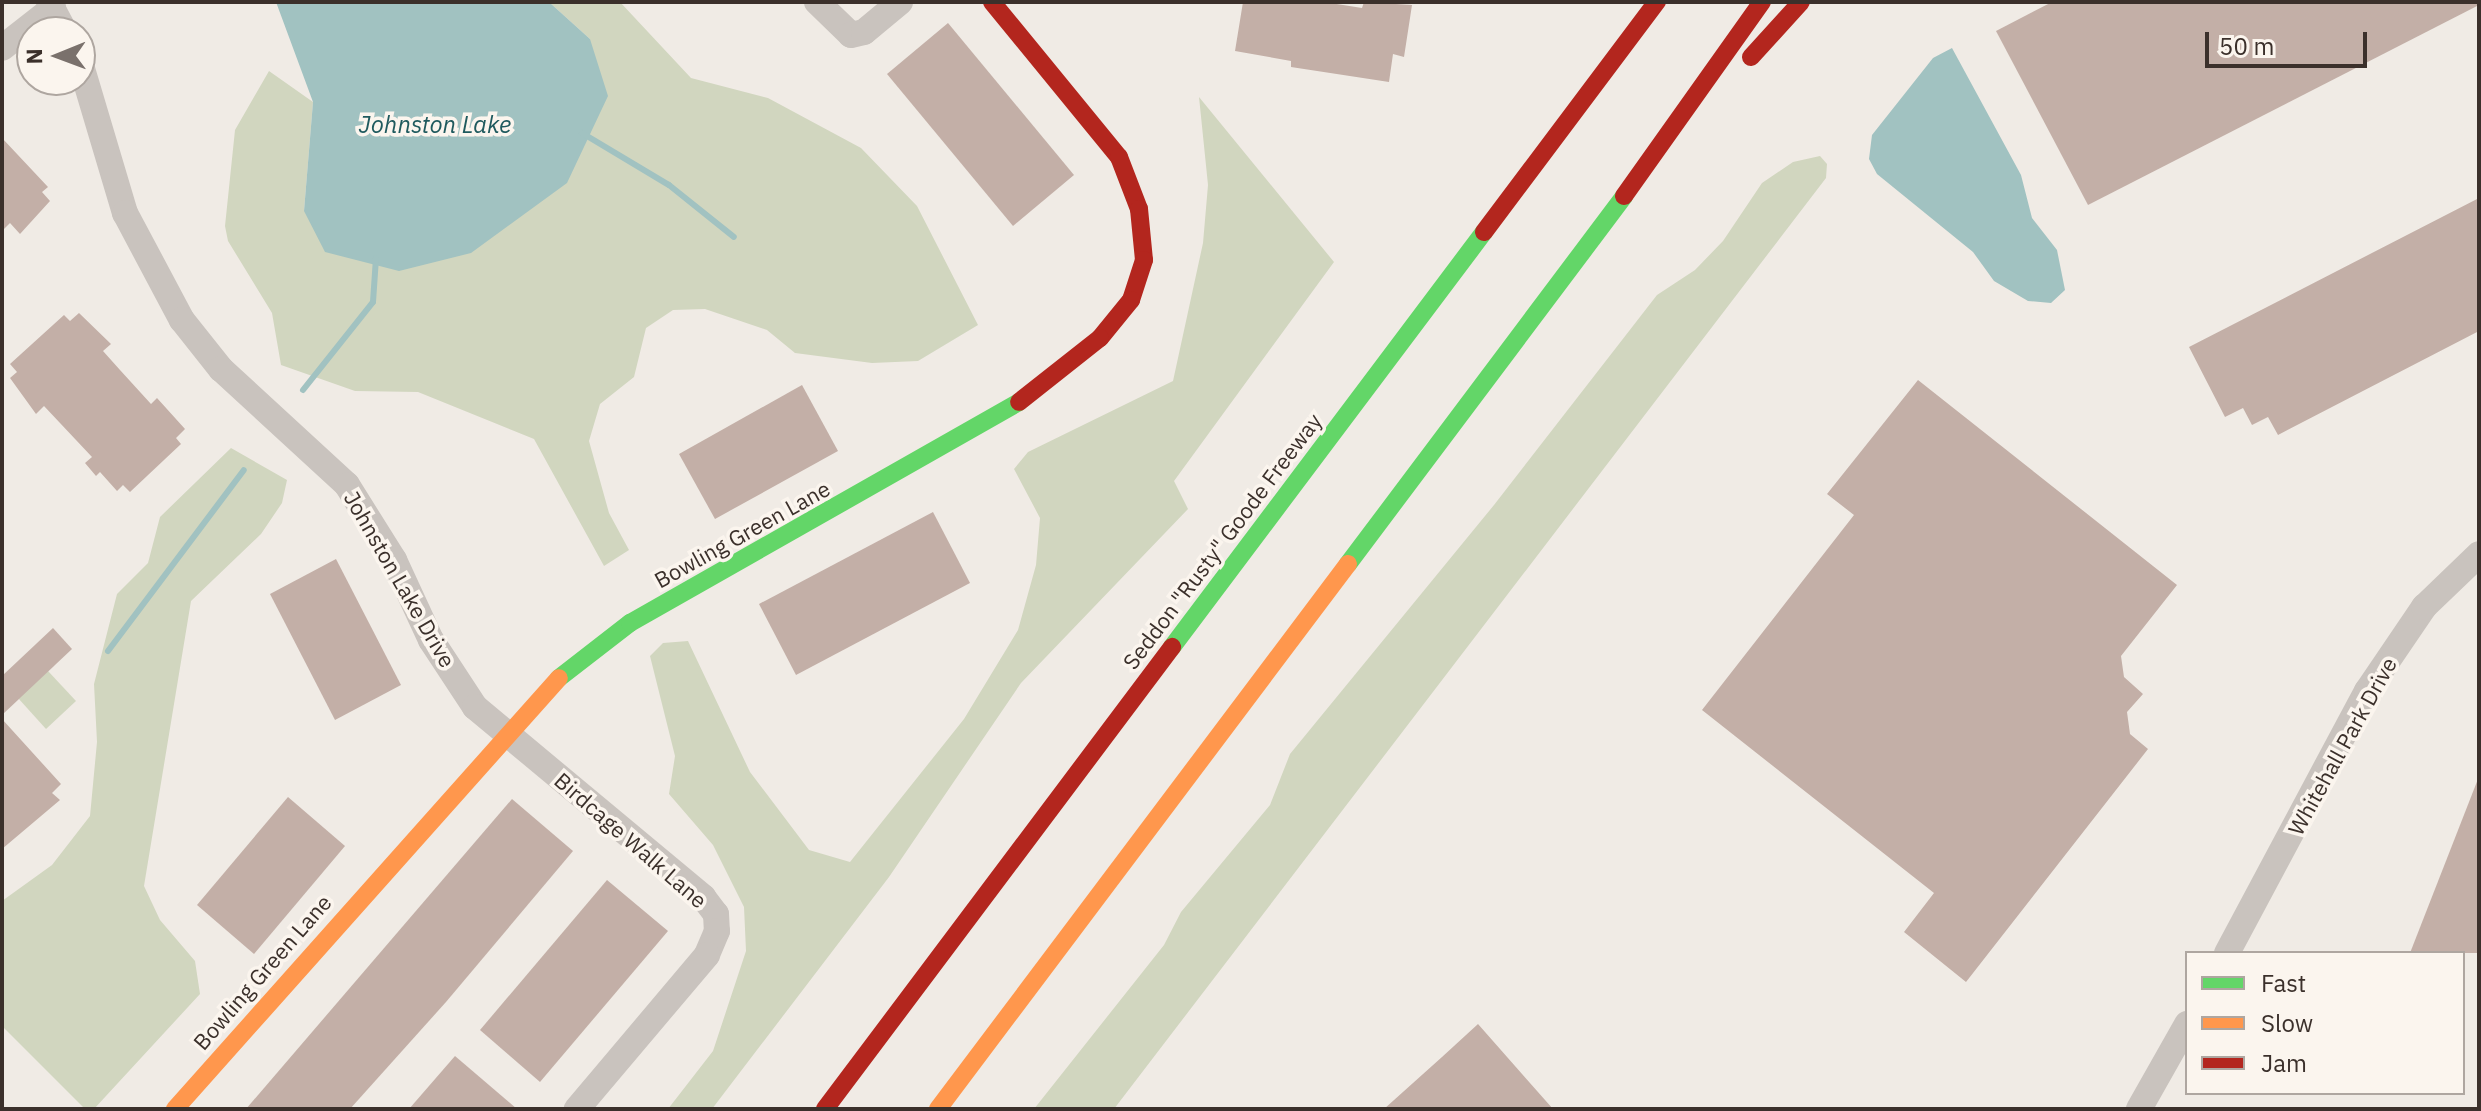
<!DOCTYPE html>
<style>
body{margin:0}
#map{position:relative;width:2481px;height:1111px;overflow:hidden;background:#f0ebe5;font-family:"IBM Plex Sans",sans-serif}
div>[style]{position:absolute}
.green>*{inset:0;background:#d1d6bf}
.water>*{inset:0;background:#a1c2c1}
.stream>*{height:6px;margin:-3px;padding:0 3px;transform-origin:3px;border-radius:3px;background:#a1c2c1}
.building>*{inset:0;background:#c3afa7}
.street>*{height:26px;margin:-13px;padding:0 13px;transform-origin:13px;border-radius:13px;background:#c9c3be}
.fast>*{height:18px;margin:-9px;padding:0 9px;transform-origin:9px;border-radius:9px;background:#63d668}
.slow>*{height:18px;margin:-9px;padding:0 9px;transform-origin:9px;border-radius:9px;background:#ff974d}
.jam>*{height:18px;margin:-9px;padding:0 9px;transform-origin:9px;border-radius:9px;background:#b3261e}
span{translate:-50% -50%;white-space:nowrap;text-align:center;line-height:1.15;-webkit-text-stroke:7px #fbf5ee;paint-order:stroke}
.street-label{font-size:22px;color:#3b302b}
.water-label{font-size:24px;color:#1f5a5e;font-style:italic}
.frame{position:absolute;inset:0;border:4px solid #3b302b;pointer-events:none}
.legend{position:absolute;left:2185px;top:951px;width:280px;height:144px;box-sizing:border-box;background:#fbf5ee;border:2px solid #aea6a0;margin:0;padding:10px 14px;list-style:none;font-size:24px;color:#3b302b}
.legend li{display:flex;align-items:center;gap:16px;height:40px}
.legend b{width:40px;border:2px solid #aea6a0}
.north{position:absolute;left:16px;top:16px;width:80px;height:80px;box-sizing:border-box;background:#fbf5ee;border:2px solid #aea6a0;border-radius:50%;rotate:269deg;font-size:22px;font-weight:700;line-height:32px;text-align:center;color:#3b302b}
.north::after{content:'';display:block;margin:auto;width:28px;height:36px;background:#7a716c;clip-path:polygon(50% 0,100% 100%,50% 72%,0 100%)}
.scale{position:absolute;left:2205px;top:32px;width:162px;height:36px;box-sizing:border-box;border:4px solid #3b302b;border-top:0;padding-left:10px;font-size:24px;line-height:28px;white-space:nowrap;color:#3b302b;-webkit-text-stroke:6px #fbf5ee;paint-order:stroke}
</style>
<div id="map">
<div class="green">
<i style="clip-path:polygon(549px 2px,620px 2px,691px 78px,768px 98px,861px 148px,917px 206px,978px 325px,918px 361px,872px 363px,795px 353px,767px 330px,705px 309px,673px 310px,646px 328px,634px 377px,600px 404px,589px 441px,609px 513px,629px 550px,604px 566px,534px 439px,418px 392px,355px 391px,281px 365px,272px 313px,228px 241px,225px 226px,235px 130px,269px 71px,313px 102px,304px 211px,590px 39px)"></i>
<i style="clip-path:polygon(1199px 97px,1334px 262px,1174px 481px,1188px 509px,1021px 683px,889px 877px,712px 1109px,668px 1109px,713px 1051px,746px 951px,744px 907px,713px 845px,669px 794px,675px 756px,650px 656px,663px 643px,688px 641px,750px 772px,809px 850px,850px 862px,964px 719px,1018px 630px,1036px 565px,1040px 518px,1014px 469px,1028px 452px,1173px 381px,1203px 243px,1208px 185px)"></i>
<i style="clip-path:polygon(1820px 156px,1827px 164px,1826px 178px,1114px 1109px,1034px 1109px,1164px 945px,1181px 912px,1270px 805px,1290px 754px,1494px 505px,1657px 295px,1695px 270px,1723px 241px,1762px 183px,1793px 162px)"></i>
<i style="clip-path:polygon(231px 448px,287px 480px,282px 503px,261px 534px,191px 601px,144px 886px,160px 920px,195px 961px,200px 994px,94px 1109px,85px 1109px,2px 1026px,2px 901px,52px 865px,90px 816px,97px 742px,94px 684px,117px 594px,148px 563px,160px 517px)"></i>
<i style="clip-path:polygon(48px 671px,76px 701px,46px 729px,18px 698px)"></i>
</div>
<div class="water">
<i style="clip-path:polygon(276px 2px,549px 2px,590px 39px,608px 96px,567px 183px,471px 253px,399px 271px,325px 252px,304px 211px,313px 102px)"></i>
<i style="clip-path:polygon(1952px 48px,2021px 175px,2032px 218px,2057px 250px,2065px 290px,2051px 303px,2028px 301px,1994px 281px,1973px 252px,1877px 174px,1869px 159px,1872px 135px,1933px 58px)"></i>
</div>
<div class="stream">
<i style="left:582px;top:133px;width:101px;rotate:30.9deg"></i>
<i style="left:669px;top:185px;width:83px;rotate:38.7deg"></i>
<i style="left:303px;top:390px;width:112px;rotate:-51.5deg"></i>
<i style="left:373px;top:302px;width:44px;rotate:-86.1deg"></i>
<i style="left:108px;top:651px;width:226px;rotate:-53.1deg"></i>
</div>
<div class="building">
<i style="clip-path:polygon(1243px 2px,1324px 2px,1362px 8px,1364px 2px,1412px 5px,1404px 57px,1393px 54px,1389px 82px,1291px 67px,1291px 61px,1235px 51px)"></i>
<i style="clip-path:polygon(2052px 2px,2479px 2px,2479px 5px,2088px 205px,1996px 31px)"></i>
<i style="clip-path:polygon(948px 23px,1074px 175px,1013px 226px,887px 74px)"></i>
<i style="clip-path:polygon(2px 138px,48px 187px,42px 192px,50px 201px,20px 234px,10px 223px,2px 231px)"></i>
<i style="clip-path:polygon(2479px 198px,2479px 331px,2278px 435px,2268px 417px,2252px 425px,2243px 408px,2225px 417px,2189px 347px)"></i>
<i style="clip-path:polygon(79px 313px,111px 344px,103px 351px,120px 370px,151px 404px,157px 398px,185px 429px,176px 438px,181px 444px,130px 492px,123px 485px,117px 491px,100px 472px,96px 476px,85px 463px,92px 457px,44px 406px,36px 414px,10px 378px,17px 372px,10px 364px,64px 315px,70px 321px)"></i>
<i style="clip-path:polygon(1918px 380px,2177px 585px,2121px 656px,2124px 677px,2143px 694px,2127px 712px,2130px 734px,2148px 749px,1966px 982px,1904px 932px,1934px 893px,1702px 710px,1854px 515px,1827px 494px)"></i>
<i style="clip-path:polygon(802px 385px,838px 451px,715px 519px,679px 454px)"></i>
<i style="clip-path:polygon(933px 512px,970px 583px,796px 675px,759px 604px)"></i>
<i style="clip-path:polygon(336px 559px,401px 685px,335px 720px,270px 594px)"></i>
<i style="clip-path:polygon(53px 628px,72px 649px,2px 715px,2px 676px)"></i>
<i style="clip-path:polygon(2px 719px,61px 784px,52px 793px,60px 800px,2px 849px)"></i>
<i style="clip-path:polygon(2478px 779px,2479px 953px,2410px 953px)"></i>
<i style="clip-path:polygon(288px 797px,345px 846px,254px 954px,197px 905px)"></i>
<i style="clip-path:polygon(512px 799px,573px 851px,446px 1002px,350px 1109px,246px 1109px)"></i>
<i style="clip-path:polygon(607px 880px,668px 931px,540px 1082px,480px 1030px)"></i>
<i style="clip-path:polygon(1478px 1024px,1553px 1109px,1384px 1109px,1442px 1057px)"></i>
<i style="clip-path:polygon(455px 1056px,517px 1109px,409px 1109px)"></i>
</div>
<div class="street">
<i style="left:49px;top:2px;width:34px;rotate:62deg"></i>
<i style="left:817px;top:2px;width:47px;rotate:44.1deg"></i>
<i style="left:851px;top:35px;width:13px;rotate:-13deg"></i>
<i style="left:864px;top:32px;width:47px;rotate:-39.8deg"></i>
<i style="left:2px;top:48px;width:65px;rotate:-38.1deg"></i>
<i style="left:80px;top:62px;width:158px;rotate:73.4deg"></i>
<i style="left:125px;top:213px;width:121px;rotate:62deg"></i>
<i style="left:182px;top:320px;width:63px;rotate:51.5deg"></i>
<i style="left:221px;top:369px;width:171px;rotate:42.6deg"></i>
<i style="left:347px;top:485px;width:89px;rotate:57.9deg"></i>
<i style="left:394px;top:560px;width:88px;rotate:65.2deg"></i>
<i style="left:431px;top:640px;width:80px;rotate:56.7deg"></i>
<i style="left:475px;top:707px;width:297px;rotate:39.8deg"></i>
<i style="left:703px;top:897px;width:21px;rotate:53deg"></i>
<i style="left:716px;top:914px;width:17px;rotate:87deg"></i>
<i style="left:717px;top:931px;width:26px;rotate:113deg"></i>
<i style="left:707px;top:955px;width:202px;rotate:130.2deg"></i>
<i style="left:2227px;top:953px;width:297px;rotate:-61.9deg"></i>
<i style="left:2367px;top:691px;width:102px;rotate:-55.8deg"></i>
<i style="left:2424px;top:607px;width:76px;rotate:-43.9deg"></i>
<i style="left:2139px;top:1109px;width:98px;rotate:-60.5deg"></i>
</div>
<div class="fast">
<i style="left:1348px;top:564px;width:460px;rotate:-53.1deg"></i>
<i style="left:1172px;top:647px;width:519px;rotate:-53.06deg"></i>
<i style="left:559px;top:678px;width:90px;rotate:-37.8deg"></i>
<i style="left:630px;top:623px;width:447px;rotate:-29.6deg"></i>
</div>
<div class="slow">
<i style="left:175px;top:1109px;width:577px;rotate:-48.3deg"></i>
<i style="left:938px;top:1109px;width:682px;rotate:-53.05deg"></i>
</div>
<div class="jam">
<i style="left:992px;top:2px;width:200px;rotate:50.7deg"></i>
<i style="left:1119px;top:157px;width:56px;rotate:69deg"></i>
<i style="left:1139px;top:209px;width:51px;rotate:84.4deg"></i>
<i style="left:1144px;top:260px;width:42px;rotate:108deg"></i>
<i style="left:1131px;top:300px;width:49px;rotate:129.2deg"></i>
<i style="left:1100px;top:338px;width:103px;rotate:141.7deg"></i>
<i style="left:1751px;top:57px;width:74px;rotate:-47.7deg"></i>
<i style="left:1624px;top:196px;width:238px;rotate:-54.6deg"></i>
<i style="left:1484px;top:232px;width:288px;rotate:-53.1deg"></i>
<i style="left:825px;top:1109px;width:578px;rotate:-53.09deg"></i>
</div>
<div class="street-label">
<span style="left:742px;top:534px;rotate:-29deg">Bowling Green Lane</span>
<span style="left:1222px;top:541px;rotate:-53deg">Seddon "Rusty" Goode Freeway</span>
<span style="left:400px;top:579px;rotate:60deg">Johnston Lake Drive</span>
<span style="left:2342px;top:746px;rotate:-61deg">Whitehall Park Drive</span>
<span style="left:631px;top:840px;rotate:41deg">Birdcage Walk Lane</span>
<span style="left:262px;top:972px;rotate:-49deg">Bowling Green Lane</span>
</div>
<div class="water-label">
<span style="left:435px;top:125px">Johnston Lake</span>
</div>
<div class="frame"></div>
<ul class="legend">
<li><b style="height:10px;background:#63d668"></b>Fast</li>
<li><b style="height:10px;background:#ff974d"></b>Slow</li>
<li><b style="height:10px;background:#b3261e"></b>Jam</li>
</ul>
<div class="north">N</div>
<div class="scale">50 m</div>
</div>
